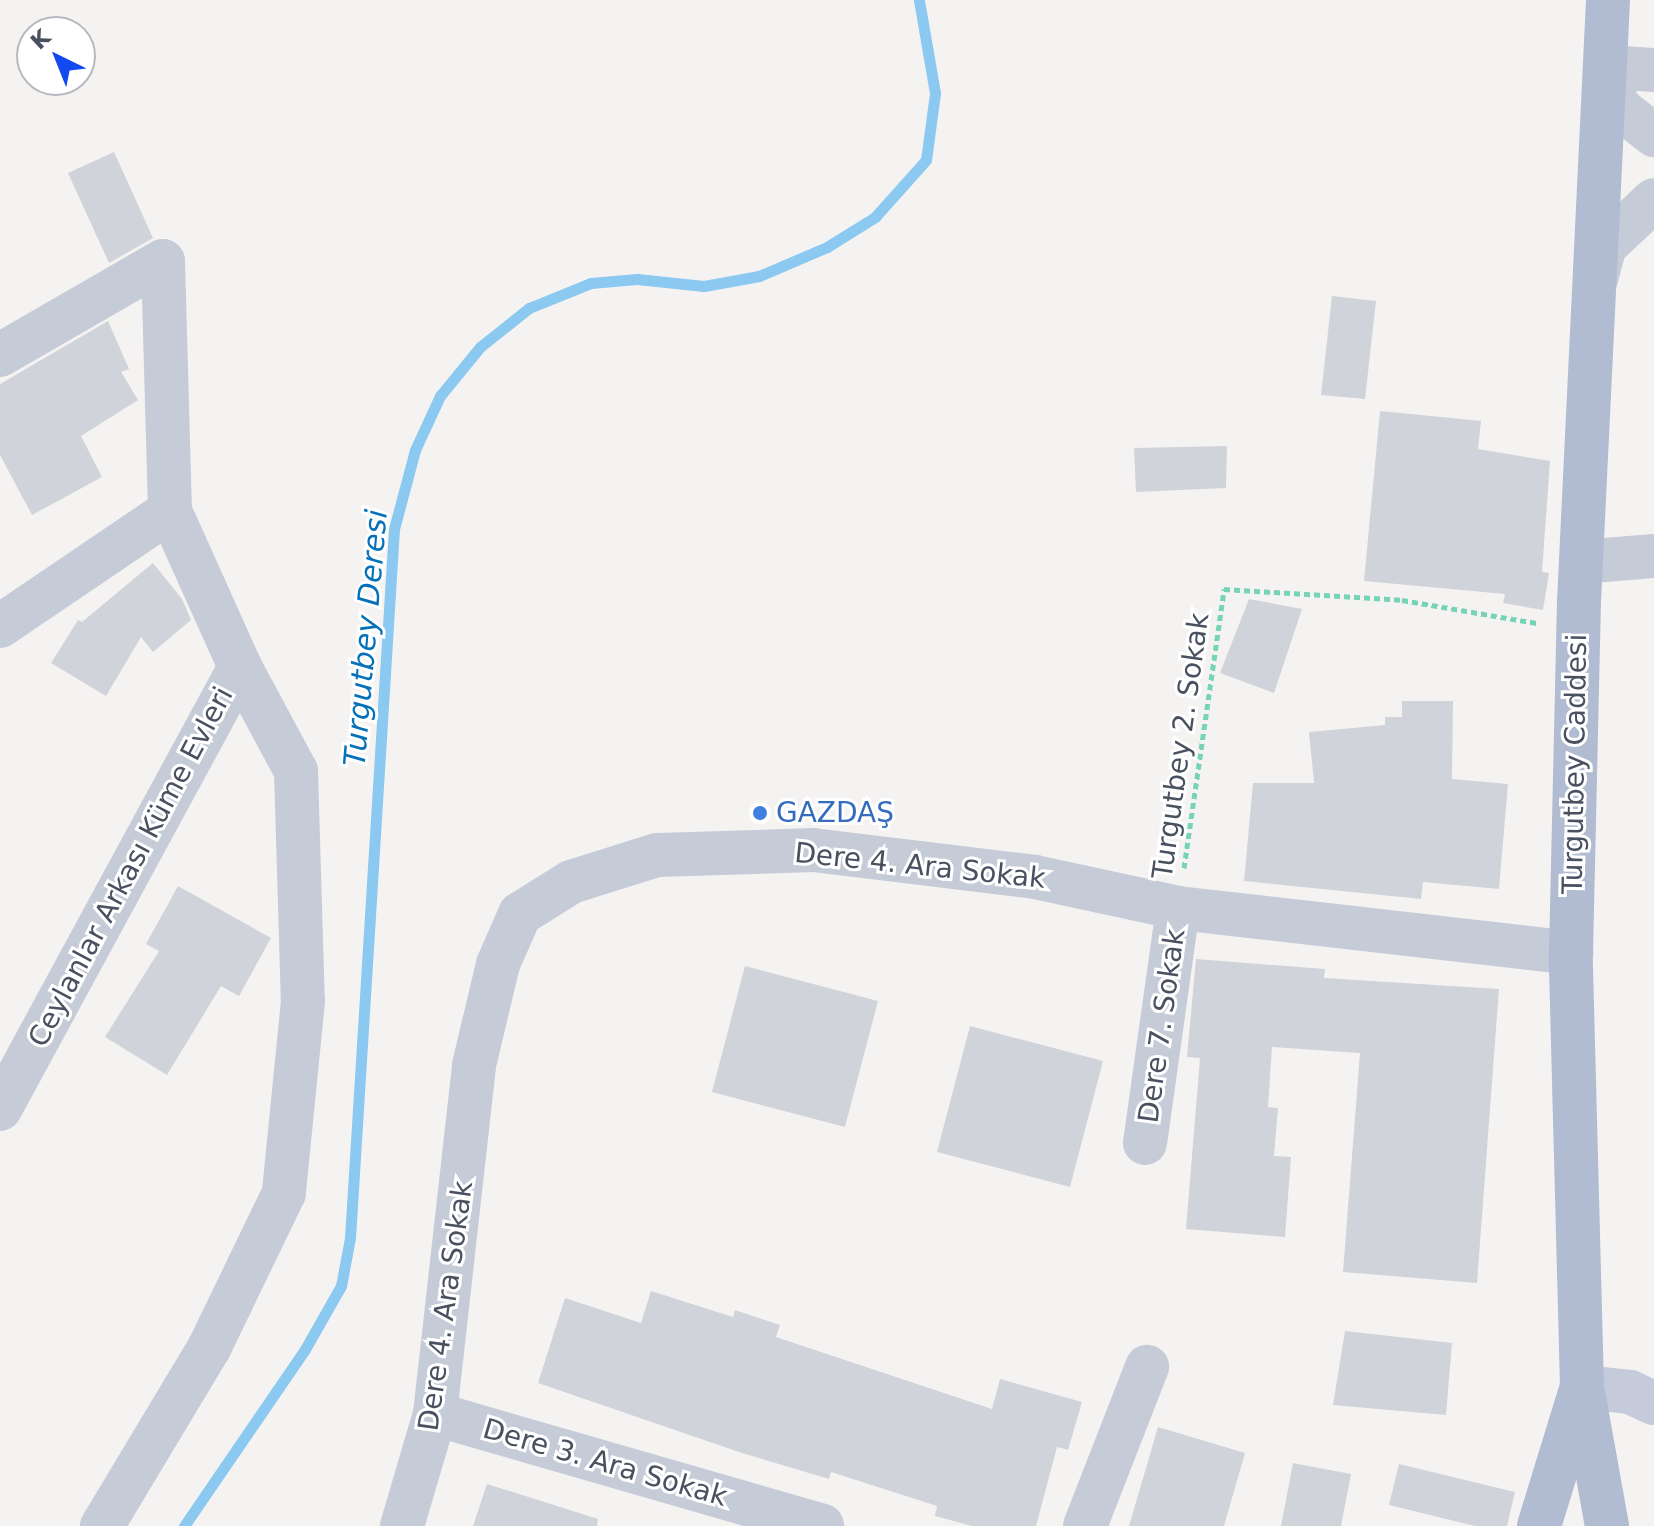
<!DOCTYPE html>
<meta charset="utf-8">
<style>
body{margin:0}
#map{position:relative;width:1654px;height:1526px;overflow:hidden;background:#f5f3f2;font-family:"DejaVu Sans",sans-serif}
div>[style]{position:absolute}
.stream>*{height:11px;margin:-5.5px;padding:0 5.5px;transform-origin:5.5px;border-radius:5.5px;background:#8cc9f1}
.building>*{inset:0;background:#d1d3da}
.path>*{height:5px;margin-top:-2.5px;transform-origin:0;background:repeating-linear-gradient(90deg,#76d3b6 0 6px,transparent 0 10px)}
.minor>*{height:44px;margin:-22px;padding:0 22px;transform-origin:22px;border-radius:22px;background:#c6ccd7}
.tertiary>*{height:44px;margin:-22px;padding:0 22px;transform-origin:22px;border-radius:22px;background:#c6ccd7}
.secondary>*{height:44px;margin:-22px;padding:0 22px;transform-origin:22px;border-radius:22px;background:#c5cbdb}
.primary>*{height:44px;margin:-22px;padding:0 22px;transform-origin:22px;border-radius:22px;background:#b1bcd2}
.dots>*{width:22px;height:22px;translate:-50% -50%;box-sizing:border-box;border:4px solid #fff;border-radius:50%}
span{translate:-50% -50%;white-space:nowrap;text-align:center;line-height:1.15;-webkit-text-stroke:6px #fff;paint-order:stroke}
.street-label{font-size:28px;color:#495161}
.shop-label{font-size:28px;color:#366cbe}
.left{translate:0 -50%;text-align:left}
.water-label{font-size:30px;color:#0571b8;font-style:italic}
.north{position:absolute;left:16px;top:16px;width:80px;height:80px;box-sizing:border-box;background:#fff;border:2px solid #b6b9c0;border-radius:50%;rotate:317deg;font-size:22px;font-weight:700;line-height:32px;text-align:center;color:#495161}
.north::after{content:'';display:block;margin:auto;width:28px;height:36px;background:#124aef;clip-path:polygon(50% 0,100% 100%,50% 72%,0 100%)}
</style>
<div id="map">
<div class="stream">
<i style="left:184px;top:1526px;width:212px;rotate:-55.6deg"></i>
<i style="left:304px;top:1351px;width:75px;rotate:-60.4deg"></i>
<i style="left:341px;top:1286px;width:49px;rotate:-79.4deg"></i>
<i style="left:350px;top:1238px;width:710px;rotate:-86.45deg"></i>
<i style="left:394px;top:529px;width:82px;rotate:-75.1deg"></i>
<i style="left:415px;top:450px;width:60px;rotate:-65.2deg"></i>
<i style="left:440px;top:396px;width:63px;rotate:-50.8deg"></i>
<i style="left:480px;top:347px;width:63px;rotate:-38.5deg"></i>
<i style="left:529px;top:308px;width:67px;rotate:-22deg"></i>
<i style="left:591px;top:283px;width:46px;rotate:-5deg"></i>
<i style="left:637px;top:279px;width:67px;rotate:6deg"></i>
<i style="left:704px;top:286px;width:56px;rotate:-10.3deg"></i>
<i style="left:759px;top:276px;width:74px;rotate:-23.1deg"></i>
<i style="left:827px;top:247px;width:57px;rotate:-32deg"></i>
<i style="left:875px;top:217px;width:76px;rotate:-48.2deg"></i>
<i style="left:926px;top:160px;width:68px;rotate:-82.3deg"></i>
<i style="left:935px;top:93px;width:94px;rotate:-99.8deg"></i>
</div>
<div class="building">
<i style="clip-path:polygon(114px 152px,153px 238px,109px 263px,68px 173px)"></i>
<i style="clip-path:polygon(1332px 296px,1376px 301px,1365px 399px,1321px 395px)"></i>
<i style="clip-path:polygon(108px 321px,129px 369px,121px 372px,138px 400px,81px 436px,102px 477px,32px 515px,0 455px,0 384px)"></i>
<i style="clip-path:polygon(1380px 411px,1481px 421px,1478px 449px,1550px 461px,1542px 572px,1549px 573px,1543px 610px,1503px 603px,1505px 594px,1364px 581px)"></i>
<i style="clip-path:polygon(1227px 446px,1226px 488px,1136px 492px,1134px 448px)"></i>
<i style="clip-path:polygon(153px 563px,182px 599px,191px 620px,153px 652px,141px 637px,106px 696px,51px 663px,78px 620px,82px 622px)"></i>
<i style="clip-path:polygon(1249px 599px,1302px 609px,1274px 693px,1220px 673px)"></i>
<i style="clip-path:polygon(1402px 701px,1453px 701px,1452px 779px,1508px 784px,1499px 889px,1423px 882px,1421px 899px,1244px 881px,1253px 783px,1314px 783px,1309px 732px,1385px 725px,1385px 717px,1402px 717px)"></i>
<i style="clip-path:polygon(178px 886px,271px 938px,239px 996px,221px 986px,167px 1075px,105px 1037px,159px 951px,146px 944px)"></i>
<i style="clip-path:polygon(1196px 959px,1325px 969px,1324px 978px,1499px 989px,1477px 1283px,1343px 1272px,1360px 1053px,1272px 1047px,1268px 1107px,1278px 1108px,1274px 1156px,1291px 1157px,1285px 1237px,1186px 1229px,1200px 1058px,1187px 1057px)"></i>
<i style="clip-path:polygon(745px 966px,878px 1001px,845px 1127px,712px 1092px)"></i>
<i style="clip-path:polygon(970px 1026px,1103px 1061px,1070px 1187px,937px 1152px)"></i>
<i style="clip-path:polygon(651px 1291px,733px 1317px,735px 1310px,780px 1325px,776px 1337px,992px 1409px,1000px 1379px,1082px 1402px,1068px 1450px,1057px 1447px,1036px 1526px,972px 1526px,935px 1516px,937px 1506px,831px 1472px,829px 1479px,739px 1452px,538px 1383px,565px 1298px,641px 1323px)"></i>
<i style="clip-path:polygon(1345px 1331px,1452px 1343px,1446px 1415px,1333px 1405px)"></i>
<i style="clip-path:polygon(1158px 1427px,1245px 1453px,1224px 1526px,1129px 1526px)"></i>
<i style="clip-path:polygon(1293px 1463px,1351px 1474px,1341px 1526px,1281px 1526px)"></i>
<i style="clip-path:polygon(1399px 1464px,1515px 1492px,1507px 1526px,1475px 1526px,1389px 1505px)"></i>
<i style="clip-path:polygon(487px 1484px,598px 1519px,597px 1526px,473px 1526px)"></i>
</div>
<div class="path">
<i style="left:1184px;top:868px;width:282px;rotate:-81.8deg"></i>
<i style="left:1224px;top:589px;width:178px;rotate:3.5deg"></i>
<i style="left:1402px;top:600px;width:137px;rotate:9.7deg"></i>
</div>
<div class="minor">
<i style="left:0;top:355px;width:188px;rotate:-30deg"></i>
<i style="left:163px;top:261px;width:250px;rotate:88.4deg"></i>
<i style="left:170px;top:511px;width:171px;rotate:65.8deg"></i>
<i style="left:240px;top:667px;width:118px;rotate:61.7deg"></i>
<i style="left:296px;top:771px;width:230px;rotate:88.3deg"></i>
<i style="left:303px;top:1001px;width:193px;rotate:95.7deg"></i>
<i style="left:284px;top:1193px;width:172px;rotate:115.8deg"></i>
<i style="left:209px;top:1348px;width:208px;rotate:121deg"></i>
<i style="left:1581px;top:562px;width:73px;rotate:-4.7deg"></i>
<i style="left:0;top:626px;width:205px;rotate:-34.1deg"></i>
<i style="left:0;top:1109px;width:503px;rotate:-61.5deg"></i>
<i style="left:1145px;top:1143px;width:237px;rotate:-82deg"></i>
<i style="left:435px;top:1414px;width:403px;rotate:16.1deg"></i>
<i style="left:402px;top:1526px;width:117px;rotate:-73.6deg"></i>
<i style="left:435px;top:1414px;width:351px;rotate:-83.6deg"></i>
<i style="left:474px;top:1065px;width:104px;rotate:-76.6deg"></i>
<i style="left:498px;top:964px;width:55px;rotate:-66.3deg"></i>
<i style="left:520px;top:914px;width:60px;rotate:-32.1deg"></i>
<i style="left:571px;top:882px;width:90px;rotate:-17.4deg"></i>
<i style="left:657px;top:855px;width:156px;rotate:-1.8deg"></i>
<i style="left:813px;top:850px;width:224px;rotate:6.9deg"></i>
<i style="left:1035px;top:877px;width:146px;rotate:12.2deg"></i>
<i style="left:1178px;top:908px;width:396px;rotate:6.5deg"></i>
<i style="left:1085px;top:1526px;width:171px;rotate:-68.7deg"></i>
</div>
<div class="tertiary">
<i style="left:1654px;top:70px;width:48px;rotate:-176.4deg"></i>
<i style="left:1606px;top:67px;width:42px;rotate:73.3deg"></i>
<i style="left:1618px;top:107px;width:46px;rotate:37.9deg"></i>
<i style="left:1596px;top:279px;width:34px;rotate:-75deg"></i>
<i style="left:1605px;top:246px;width:67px;rotate:-43.2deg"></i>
</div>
<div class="secondary">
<i style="left:1582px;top:1387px;width:48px;rotate:5.9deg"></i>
<i style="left:1630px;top:1392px;width:26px;rotate:25deg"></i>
</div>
<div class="primary">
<i style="left:1539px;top:1526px;width:139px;rotate:-72.9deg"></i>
<i style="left:1607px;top:1526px;width:141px;rotate:-100.2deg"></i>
<i style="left:1582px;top:1387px;width:434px;rotate:-91.5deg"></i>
<i style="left:1571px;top:953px;width:351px;rotate:-88.7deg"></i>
<i style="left:1579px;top:602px;width:603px;rotate:-87.24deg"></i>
</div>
<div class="dots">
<i style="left:760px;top:813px;background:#3f7fe0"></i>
</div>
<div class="street-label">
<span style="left:1181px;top:746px;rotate:-82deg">Turgutbey 2. Sokak</span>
<span style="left:1575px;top:764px;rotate:-89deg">Turgutbey Caddesi</span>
<span style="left:920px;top:866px;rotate:6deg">Dere 4. Ara Sokak</span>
<span style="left:131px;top:867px;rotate:-62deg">Ceylanlar Arkası Küme Evleri</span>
<span style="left:1162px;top:1026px;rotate:-82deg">Dere 7. Sokak</span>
<span style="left:446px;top:1306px;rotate:-82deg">Dere 4. Ara Sokak</span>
<span style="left:605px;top:1463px;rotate:16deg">Dere 3. Ara Sokak</span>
</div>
<div class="shop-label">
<span class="left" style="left:776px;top:813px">GAZDAŞ</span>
</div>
<div class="water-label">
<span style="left:366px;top:638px;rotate:-85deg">Turgutbey Deresi</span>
</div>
<div class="north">K</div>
</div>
